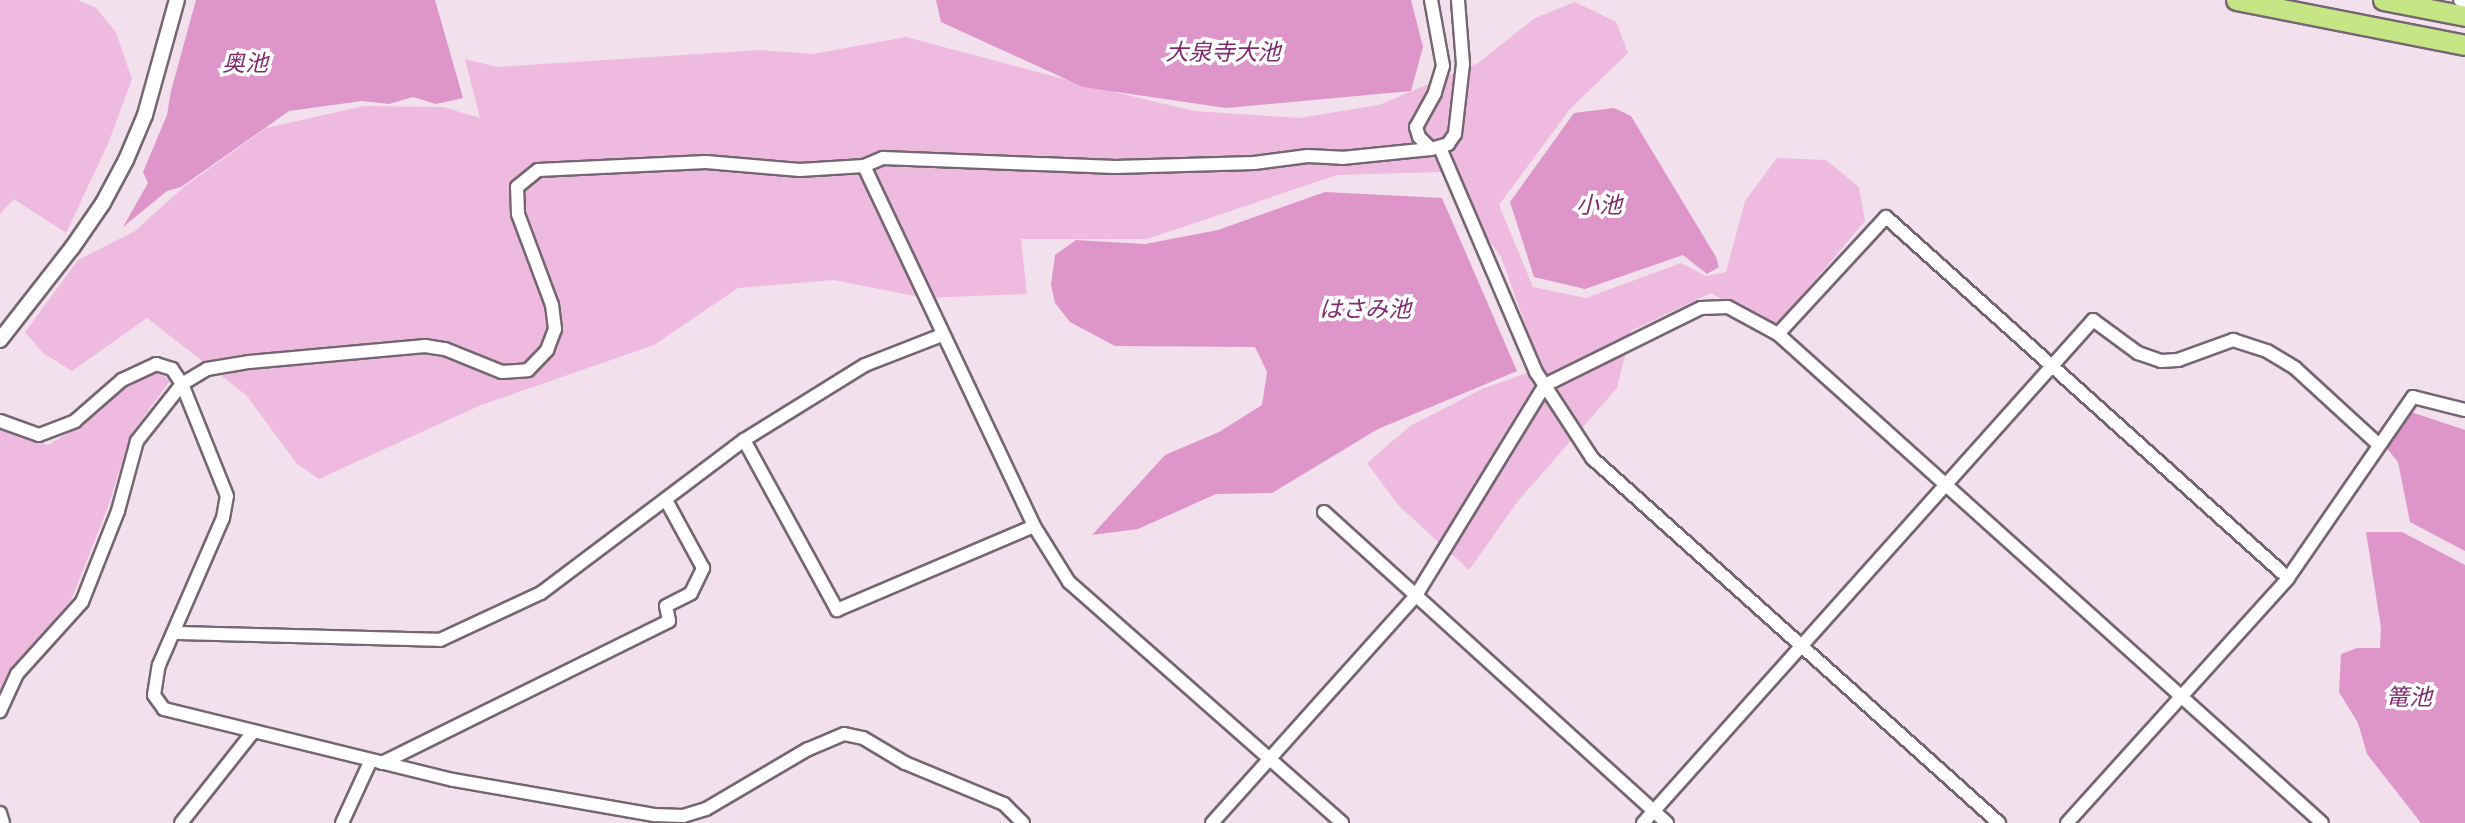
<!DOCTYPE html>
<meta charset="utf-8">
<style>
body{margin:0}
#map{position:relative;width:2465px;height:823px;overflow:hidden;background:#f2e1ed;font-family:"Roboto Condensed","Noto Sans JP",sans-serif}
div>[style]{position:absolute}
.green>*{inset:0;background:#eebadf}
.water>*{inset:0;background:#dd95ca}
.roads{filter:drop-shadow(2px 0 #756771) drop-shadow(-2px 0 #756771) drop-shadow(0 2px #756771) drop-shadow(0 -2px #756771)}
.minor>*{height:12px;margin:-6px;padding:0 6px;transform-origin:6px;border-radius:6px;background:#fff}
.tertiary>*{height:14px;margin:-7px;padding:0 7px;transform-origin:7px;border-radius:7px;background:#fff}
.trunk>*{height:19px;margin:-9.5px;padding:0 9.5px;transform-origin:9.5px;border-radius:9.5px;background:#c6e686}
span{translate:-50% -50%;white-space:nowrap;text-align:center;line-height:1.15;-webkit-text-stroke:7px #fff;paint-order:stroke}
.water-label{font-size:23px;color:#7f2b6d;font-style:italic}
</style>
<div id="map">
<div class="green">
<i style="clip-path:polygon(0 0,78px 0,96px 8px,116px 32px,132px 79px,108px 144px,66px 233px,14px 199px,0 214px)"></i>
<i style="clip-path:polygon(1575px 2px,1616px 22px,1628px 53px,1570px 109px,1499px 205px,1533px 287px,1586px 298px,1681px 263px,1706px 276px,1726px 272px,1745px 201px,1777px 158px,1826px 160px,1859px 187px,1865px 221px,1774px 329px,1711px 293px,1631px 331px,1617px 388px,1518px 501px,1469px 570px,1399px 506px,1367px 463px,1410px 426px,1482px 389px,1541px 368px,1501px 257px,1441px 172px,1337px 175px,1147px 239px,1021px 239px,1027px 294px,925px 298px,833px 280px,738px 288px,654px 345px,481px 405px,319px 479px,297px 464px,246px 395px,147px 318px,72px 371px,43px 353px,25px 332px,78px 260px,135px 231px,185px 186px,266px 128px,364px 106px,443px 107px,480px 118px,465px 59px,497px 67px,760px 50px,812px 54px,906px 37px,1090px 86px,1194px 111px,1298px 118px,1379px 105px,1478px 63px,1535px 18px)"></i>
<i style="clip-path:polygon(157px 371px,170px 381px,131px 434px,108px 507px,70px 603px,11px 668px,0 690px,0 430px,48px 445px,84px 423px,125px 389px)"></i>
</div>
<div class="water">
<i style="clip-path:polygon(196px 0,435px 0,463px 98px,436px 104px,413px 97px,389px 104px,362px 101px,289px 111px,181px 187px,167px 191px,123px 227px,148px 183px,143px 172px,167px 115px,171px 91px)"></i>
<i style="clip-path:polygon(936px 0,1411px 0,1423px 47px,1411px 91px,1226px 108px,1083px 87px,941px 22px)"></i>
<i style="clip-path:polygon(1614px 108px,1631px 116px,1716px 257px,1719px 267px,1707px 274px,1683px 255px,1585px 289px,1534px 277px,1510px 202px,1574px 113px)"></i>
<i style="clip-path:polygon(1325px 192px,1442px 198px,1517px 371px,1378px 429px,1272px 493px,1216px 494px,1138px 529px,1092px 535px,1165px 455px,1219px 432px,1262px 405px,1267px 372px,1255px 347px,1115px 346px,1070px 322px,1055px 303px,1051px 285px,1055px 255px,1076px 240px,1145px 244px,1218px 230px)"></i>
<i style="clip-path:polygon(2411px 412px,2465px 430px,2465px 551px,2410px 522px,2398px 462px,2385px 446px)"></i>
<i style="clip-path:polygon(2366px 532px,2402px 532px,2465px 565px,2465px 823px,2421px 823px,2367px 754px,2358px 723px,2339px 692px,2341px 654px,2357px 648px,2380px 648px,2381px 628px)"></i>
</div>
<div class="roads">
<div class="minor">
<i style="left:1431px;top:0;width:67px;rotate:79.7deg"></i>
<i style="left:1443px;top:66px;width:28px;rotate:107deg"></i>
<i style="left:1435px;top:93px;width:39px;rotate:119deg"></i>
<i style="left:1416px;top:127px;width:10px;rotate:73deg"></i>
<i style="left:1419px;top:137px;width:17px;rotate:45deg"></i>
<i style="left:1431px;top:149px;width:18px;rotate:-16deg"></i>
<i style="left:1448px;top:144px;width:12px;rotate:-55deg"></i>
<i style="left:1455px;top:134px;width:70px;rotate:-83.5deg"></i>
<i style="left:1463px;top:64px;width:64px;rotate:-94.5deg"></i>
<i style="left:2460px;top:0;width:5px;rotate:11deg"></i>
<i style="left:1440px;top:148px;width:244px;rotate:66.8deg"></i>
<i style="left:1536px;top:372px;width:103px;rotate:56.9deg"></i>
<i style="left:1592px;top:458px;width:547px;rotate:41.89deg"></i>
<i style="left:864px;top:166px;width:398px;rotate:64.7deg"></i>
<i style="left:1034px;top:526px;width:66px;rotate:58deg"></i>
<i style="left:1069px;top:582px;width:364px;rotate:41.4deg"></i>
<i style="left:1778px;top:334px;width:159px;rotate:-47.3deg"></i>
<i style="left:1886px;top:217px;width:540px;rotate:41.92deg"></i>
<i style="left:0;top:421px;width:41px;rotate:19.7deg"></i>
<i style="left:39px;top:435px;width:39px;rotate:-21deg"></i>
<i style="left:75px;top:421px;width:62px;rotate:-41.1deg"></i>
<i style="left:122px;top:380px;width:38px;rotate:-25deg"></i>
<i style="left:156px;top:364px;width:17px;rotate:17deg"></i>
<i style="left:172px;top:369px;width:18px;rotate:56deg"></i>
<i style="left:182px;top:384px;width:73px;rotate:128.3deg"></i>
<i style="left:137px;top:441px;width:73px;rotate:105.2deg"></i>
<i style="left:118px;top:511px;width:98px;rotate:111.6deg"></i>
<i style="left:82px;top:602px;width:97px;rotate:132.1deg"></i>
<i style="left:17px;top:674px;width:41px;rotate:114.7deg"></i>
<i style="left:744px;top:440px;width:194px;rotate:61.3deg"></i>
<i style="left:837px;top:610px;width:214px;rotate:-23.1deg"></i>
<i style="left:1324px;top:512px;width:463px;rotate:42.2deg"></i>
<i style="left:175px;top:633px;width:265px;rotate:1.5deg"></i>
<i style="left:440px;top:640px;width:111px;rotate:-25deg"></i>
<i style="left:541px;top:593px;width:254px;rotate:-37deg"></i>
<i style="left:744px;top:440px;width:142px;rotate:-31.8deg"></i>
<i style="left:865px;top:365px;width:83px;rotate:-21.3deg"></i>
<i style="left:382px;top:763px;width:320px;rotate:-26.3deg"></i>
<i style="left:669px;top:621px;width:15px;rotate:-101deg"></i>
<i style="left:666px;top:606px;width:28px;rotate:-27deg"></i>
<i style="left:691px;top:593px;width:28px;rotate:-64deg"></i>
<i style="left:703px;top:568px;width:77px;rotate:-118.6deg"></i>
<i style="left:0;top:813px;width:10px;rotate:73deg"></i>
<i style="left:181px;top:823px;width:117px;rotate:-51.6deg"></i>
<i style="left:342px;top:823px;width:69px;rotate:-65.3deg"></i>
<i style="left:1023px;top:823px;width:27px;rotate:-135deg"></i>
<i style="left:1004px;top:804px;width:107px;rotate:-157.5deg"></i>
<i style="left:905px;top:763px;width:49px;rotate:-149.2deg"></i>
<i style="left:863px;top:738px;width:19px;rotate:-168deg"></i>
<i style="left:844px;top:734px;width:39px;rotate:157deg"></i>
<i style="left:808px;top:749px;width:118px;rotate:149.5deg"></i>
<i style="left:706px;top:809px;width:24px;rotate:163deg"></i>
<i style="left:683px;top:816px;width:29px;rotate:-178deg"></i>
<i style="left:654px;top:815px;width:204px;rotate:-170.1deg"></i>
<i style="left:453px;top:780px;width:298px;rotate:-166.2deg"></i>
<i style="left:164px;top:709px;width:17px;rotate:-126deg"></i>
<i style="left:154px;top:695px;width:30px;rotate:-81deg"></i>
<i style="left:159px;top:665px;width:160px;rotate:-66.5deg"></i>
<i style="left:223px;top:518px;width:22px;rotate:-80deg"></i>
<i style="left:227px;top:496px;width:121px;rotate:-111.9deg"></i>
<i style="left:182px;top:384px;width:29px;rotate:-31deg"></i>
<i style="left:207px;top:369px;width:43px;rotate:-9.5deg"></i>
<i style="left:249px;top:362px;width:177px;rotate:-5.2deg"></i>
<i style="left:425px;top:346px;width:20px;rotate:9deg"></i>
<i style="left:445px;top:349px;width:61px;rotate:22deg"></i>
<i style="left:502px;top:372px;width:26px;rotate:-4deg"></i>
<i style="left:528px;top:370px;width:28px;rotate:-46deg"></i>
<i style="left:547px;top:350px;width:22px;rotate:-69deg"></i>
<i style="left:555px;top:329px;width:24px;rotate:-97deg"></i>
<i style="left:552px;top:305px;width:97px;rotate:-110.5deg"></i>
<i style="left:518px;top:214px;width:27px;rotate:-92deg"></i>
<i style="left:517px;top:187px;width:27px;rotate:-39deg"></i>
<i style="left:538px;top:170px;width:168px;rotate:-2.7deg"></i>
<i style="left:706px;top:162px;width:94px;rotate:4.9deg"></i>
<i style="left:800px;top:170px;width:64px;rotate:-3.6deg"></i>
<i style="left:864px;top:166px;width:21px;rotate:-23deg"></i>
<i style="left:883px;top:158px;width:232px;rotate:2.2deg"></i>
<i style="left:1115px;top:167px;width:139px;rotate:-1.6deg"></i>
<i style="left:1254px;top:163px;width:54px;rotate:-7.4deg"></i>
<i style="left:1308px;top:156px;width:34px;rotate:3deg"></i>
<i style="left:1342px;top:158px;width:89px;rotate:-5.8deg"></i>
<i style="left:1212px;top:823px;width:304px;rotate:-48.1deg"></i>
<i style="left:1415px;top:597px;width:249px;rotate:-58.5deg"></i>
<i style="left:1545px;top:385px;width:174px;rotate:-26.3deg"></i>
<i style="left:1701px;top:308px;width:27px;rotate:-2deg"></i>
<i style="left:1728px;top:307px;width:57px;rotate:28.4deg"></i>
<i style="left:1778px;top:334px;width:731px;rotate:41.95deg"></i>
<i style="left:1643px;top:823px;width:675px;rotate:-48.18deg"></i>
<i style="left:2093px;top:320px;width:56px;rotate:36.3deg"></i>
<i style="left:2138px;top:353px;width:24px;rotate:19deg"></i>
<i style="left:2161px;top:361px;width:17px;rotate:-3deg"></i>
<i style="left:2178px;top:360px;width:59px;rotate:-20deg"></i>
<i style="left:2233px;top:340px;width:36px;rotate:18deg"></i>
<i style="left:2267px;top:351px;width:33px;rotate:31deg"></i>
<i style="left:2295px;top:368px;width:114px;rotate:42.5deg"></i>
<i style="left:2067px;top:823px;width:330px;rotate:-47.9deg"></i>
<i style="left:2288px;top:578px;width:220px;rotate:-55.4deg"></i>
<i style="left:2413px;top:397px;width:54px;rotate:14deg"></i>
</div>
<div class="tertiary">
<i style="left:0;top:340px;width:117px;rotate:-52deg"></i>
<i style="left:72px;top:248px;width:55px;rotate:-55.4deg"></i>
<i style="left:103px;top:203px;width:49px;rotate:-61.9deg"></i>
<i style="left:126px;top:160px;width:49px;rotate:-67.1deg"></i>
<i style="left:145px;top:115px;width:119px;rotate:-74.5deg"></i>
</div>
<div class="trunk">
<i style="left:2236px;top:0;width:233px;rotate:11.1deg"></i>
<i style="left:2383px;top:0;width:84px;rotate:11deg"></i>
</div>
</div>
<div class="water-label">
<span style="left:1223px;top:53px">大泉寺大池</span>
<span style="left:245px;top:64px">奥池</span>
<span style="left:1599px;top:206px">小池</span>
<span style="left:1365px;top:310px">はさみ池</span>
<span style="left:2409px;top:698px">篭池</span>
</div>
</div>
